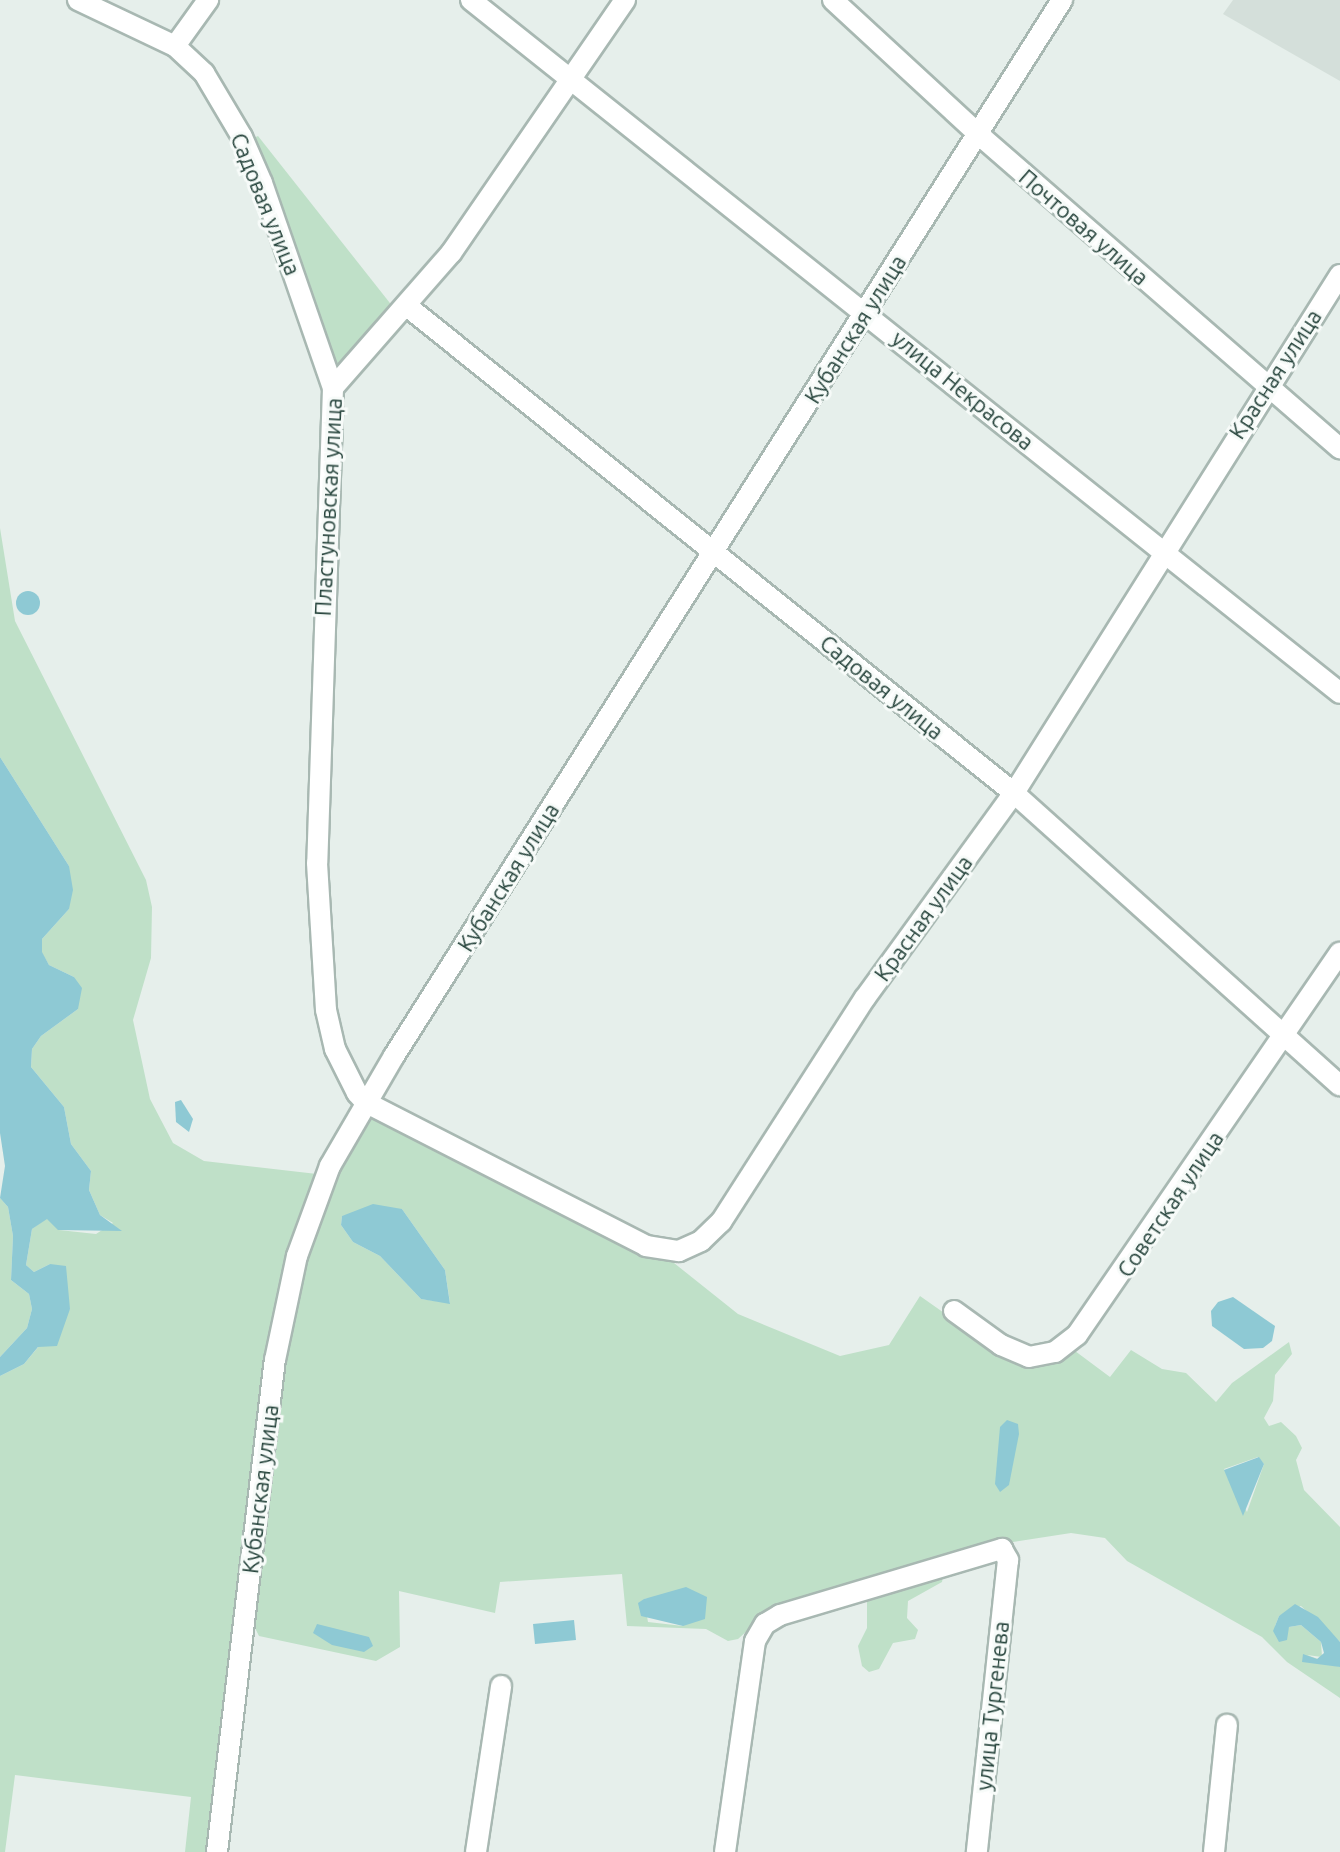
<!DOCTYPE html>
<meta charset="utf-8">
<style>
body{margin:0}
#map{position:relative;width:1340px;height:1852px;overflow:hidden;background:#e6efeb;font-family:Ubuntu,sans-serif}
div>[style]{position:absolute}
.built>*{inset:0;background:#d4dfda}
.green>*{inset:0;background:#bfe0c8}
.water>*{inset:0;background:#8ec9d4}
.round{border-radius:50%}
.roads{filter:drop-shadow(2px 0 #a8b8b2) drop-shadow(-2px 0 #a8b8b2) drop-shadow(0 2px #a8b8b2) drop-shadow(0 -2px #a8b8b2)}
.minor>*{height:20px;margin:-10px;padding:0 10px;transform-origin:10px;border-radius:10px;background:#fff}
span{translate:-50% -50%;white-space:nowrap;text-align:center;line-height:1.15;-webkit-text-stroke:6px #f7fbf9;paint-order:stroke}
.street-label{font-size:22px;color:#24423a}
</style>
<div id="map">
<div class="built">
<i style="clip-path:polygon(1233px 0,1340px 0,1340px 81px,1223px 14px)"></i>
</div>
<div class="green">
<i style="clip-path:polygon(258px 136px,397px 312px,343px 370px,334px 369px,249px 140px)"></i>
<i style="clip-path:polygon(0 528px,15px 621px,146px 880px,152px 907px,151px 958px,133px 1020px,150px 1099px,173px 1143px,204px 1161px,317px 1174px,282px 1285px,209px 1852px,185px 1852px,191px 1797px,15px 1775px,5px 1852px,0 1852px,0 1376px,24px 1364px,70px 1309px,50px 1264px,34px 1272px,26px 1265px,32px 1229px,47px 1218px,59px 1230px,96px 1234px,113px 1223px,100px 1215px,89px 1190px,91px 1171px,71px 1144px,64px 1107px,31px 1067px,32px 1049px,41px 1036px,78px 1009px,74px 977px,49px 965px,42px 953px,42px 939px,69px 909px,69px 866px,0 757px)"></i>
<i style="clip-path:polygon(evenodd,369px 1115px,644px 1254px,669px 1259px,738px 1314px,840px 1356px,889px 1345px,920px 1296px,991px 1346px,1071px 1348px,1110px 1377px,1131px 1350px,1162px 1369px,1186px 1373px,1216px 1402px,1232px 1383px,1289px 1342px,1292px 1354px,1275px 1375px,1273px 1401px,1264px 1418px,1269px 1426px,1281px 1422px,1296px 1436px,1302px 1448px,1296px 1460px,1304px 1490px,1340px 1527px,1340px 1642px,1301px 1606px,1279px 1616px,1275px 1626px,1285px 1635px,1289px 1627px,1301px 1625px,1321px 1642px,1322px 1657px,1307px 1655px,1340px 1667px,1340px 1698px,1287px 1662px,1262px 1637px,1127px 1561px,1105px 1538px,1071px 1533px,1000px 1544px,759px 1620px,738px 1639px,728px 1641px,706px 1629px,627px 1626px,622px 1574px,500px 1582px,495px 1613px,399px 1591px,400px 1647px,376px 1661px,259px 1636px,252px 1622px,283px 1367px,307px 1252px,342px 1159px,369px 1115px,402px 1209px,445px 1270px,450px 1303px,421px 1299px,380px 1256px,353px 1242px,341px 1225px,342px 1216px,402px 1209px,369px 1115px,1258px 1457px,1264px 1464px,1247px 1512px,1224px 1469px,1258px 1457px,369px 1115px,664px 1596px,683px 1626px,648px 1622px,644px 1599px,664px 1596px)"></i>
<i style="clip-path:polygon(0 1198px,8px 1207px,13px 1236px,11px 1280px,29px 1294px,32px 1309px,27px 1328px,0 1357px)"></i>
<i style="clip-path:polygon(944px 1571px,942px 1582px,908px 1601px,907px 1618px,918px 1630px,915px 1639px,893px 1643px,879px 1669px,869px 1672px,862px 1666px,858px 1646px,867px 1628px,867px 1599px)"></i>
</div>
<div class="water">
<i class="round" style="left:16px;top:591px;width:24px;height:24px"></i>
<i style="clip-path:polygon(0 757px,69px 866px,73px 890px,69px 909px,42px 939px,42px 952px,49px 965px,74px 977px,82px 988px,78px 1009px,41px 1036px,32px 1049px,31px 1067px,64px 1107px,71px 1144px,91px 1171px,89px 1190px,100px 1215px,122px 1231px,58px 1230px,47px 1219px,32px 1229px,26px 1265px,34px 1272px,50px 1264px,66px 1266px,70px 1309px,57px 1346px,38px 1347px,24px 1364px,0 1376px,0 1357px,27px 1328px,32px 1309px,29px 1294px,11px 1280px,13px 1236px,8px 1207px,0 1198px,5px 1166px,0 1133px)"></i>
<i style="clip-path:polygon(181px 1100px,193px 1119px,189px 1132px,176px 1122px,175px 1102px)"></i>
<i style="clip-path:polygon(373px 1204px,402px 1209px,445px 1270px,450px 1304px,421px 1299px,380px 1256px,353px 1242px,341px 1225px,342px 1216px)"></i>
<i style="clip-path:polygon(1233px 1297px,1275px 1326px,1272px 1341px,1263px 1348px,1244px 1349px,1212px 1326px,1211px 1311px,1218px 1302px)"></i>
<i style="clip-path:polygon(1007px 1420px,1018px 1424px,1019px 1434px,1009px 1485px,1000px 1492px,995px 1484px,1000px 1427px)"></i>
<i style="clip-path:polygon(1259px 1457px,1264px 1464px,1243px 1516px,1224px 1470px)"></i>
<i style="clip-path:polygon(686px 1587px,707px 1597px,705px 1619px,683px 1626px,641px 1616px,638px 1603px,644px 1599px)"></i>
<i style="clip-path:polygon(1295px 1604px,1318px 1617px,1340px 1642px,1340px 1667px,1302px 1662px,1303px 1654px,1317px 1659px,1324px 1653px,1321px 1642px,1301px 1625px,1289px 1627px,1287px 1640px,1279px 1642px,1273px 1631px,1279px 1616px)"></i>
<i style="clip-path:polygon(574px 1620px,576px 1640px,535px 1644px,533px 1624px)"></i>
<i style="clip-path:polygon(317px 1624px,369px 1637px,373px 1646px,364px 1652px,332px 1645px,313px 1633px)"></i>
</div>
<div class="roads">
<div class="minor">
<i style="left:78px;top:0;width:107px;rotate:25.4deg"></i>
<i style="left:175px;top:46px;width:40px;rotate:43deg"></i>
<i style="left:204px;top:73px;width:74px;rotate:59.3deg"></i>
<i style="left:242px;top:137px;width:50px;rotate:66.5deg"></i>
<i style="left:262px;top:183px;width:217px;rotate:70.9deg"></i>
<i style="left:471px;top:0;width:1111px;rotate:38.57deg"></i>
<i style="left:625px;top:0;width:307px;rotate:124.5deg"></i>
<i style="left:451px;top:253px;width:179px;rotate:131.2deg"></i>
<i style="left:333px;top:388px;width:475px;rotate:91.9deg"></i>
<i style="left:317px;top:863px;width:147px;rotate:86.5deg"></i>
<i style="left:326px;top:1010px;width:40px;rotate:77deg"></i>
<i style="left:335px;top:1049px;width:49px;rotate:63.4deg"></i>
<i style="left:357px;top:1093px;width:12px;rotate:48deg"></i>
<i style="left:365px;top:1102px;width:316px;rotate:27.1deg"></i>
<i style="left:646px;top:1246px;width:33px;rotate:9deg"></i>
<i style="left:679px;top:1251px;width:24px;rotate:-24deg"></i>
<i style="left:701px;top:1241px;width:28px;rotate:-44deg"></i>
<i style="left:721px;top:1222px;width:266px;rotate:-57.3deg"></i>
<i style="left:865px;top:998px;width:253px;rotate:-54deg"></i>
<i style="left:1014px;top:793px;width:612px;rotate:-57.82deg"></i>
<i style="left:833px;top:0;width:196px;rotate:42.7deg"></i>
<i style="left:977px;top:133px;width:481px;rotate:41deg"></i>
<i style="left:175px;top:46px;width:57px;rotate:-54.3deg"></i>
<i style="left:408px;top:307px;width:777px;rotate:38.73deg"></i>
<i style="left:1014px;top:793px;width:438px;rotate:41.9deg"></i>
<i style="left:954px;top:1311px;width:58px;rotate:35.9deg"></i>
<i style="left:1001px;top:1345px;width:30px;rotate:23deg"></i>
<i style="left:1029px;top:1357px;width:26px;rotate:-11deg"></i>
<i style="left:1055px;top:1352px;width:28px;rotate:-38deg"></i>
<i style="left:1077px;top:1335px;width:464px;rotate:-55.5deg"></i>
<i style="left:217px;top:1852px;width:495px;rotate:-83.3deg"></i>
<i style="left:275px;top:1360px;width:106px;rotate:-78.1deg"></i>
<i style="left:297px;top:1256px;width:96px;rotate:-69.9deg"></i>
<i style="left:330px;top:1166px;width:127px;rotate:-59.8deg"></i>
<i style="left:394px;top:1056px;width:1250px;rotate:-57.68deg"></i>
<i style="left:476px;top:1852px;width:168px;rotate:-81.4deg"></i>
<i style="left:725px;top:1852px;width:213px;rotate:-81.9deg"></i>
<i style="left:755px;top:1641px;width:20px;rotate:-60deg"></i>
<i style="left:765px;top:1624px;width:17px;rotate:-31deg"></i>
<i style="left:780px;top:1615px;width:232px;rotate:-16.6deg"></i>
<i style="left:1002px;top:1549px;width:13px;rotate:61deg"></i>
<i style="left:1008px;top:1560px;width:294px;rotate:96.1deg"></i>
<i style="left:1214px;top:1852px;width:128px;rotate:-84.2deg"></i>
</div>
</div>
<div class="street-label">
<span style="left:266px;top:204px;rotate:68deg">Садовая улица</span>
<span style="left:1084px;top:227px;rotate:41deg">Почтовая улица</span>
<span style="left:855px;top:329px;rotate:-58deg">Кубанская улица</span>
<span style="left:1275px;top:374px;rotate:-57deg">Красная улица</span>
<span style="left:963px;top:390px;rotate:39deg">улица Некрасова</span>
<span style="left:328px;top:507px;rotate:-87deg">Пластуновская улица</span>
<span style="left:882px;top:687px;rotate:39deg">Садовая улица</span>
<span style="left:508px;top:877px;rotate:-58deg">Кубанская улица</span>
<span style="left:923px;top:918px;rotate:-54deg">Красная улица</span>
<span style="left:1170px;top:1204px;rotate:-56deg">Советская улица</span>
<span style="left:260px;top:1489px;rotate:-83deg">Кубанская улица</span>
<span style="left:992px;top:1706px;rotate:-84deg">улица Тургенева</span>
</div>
</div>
